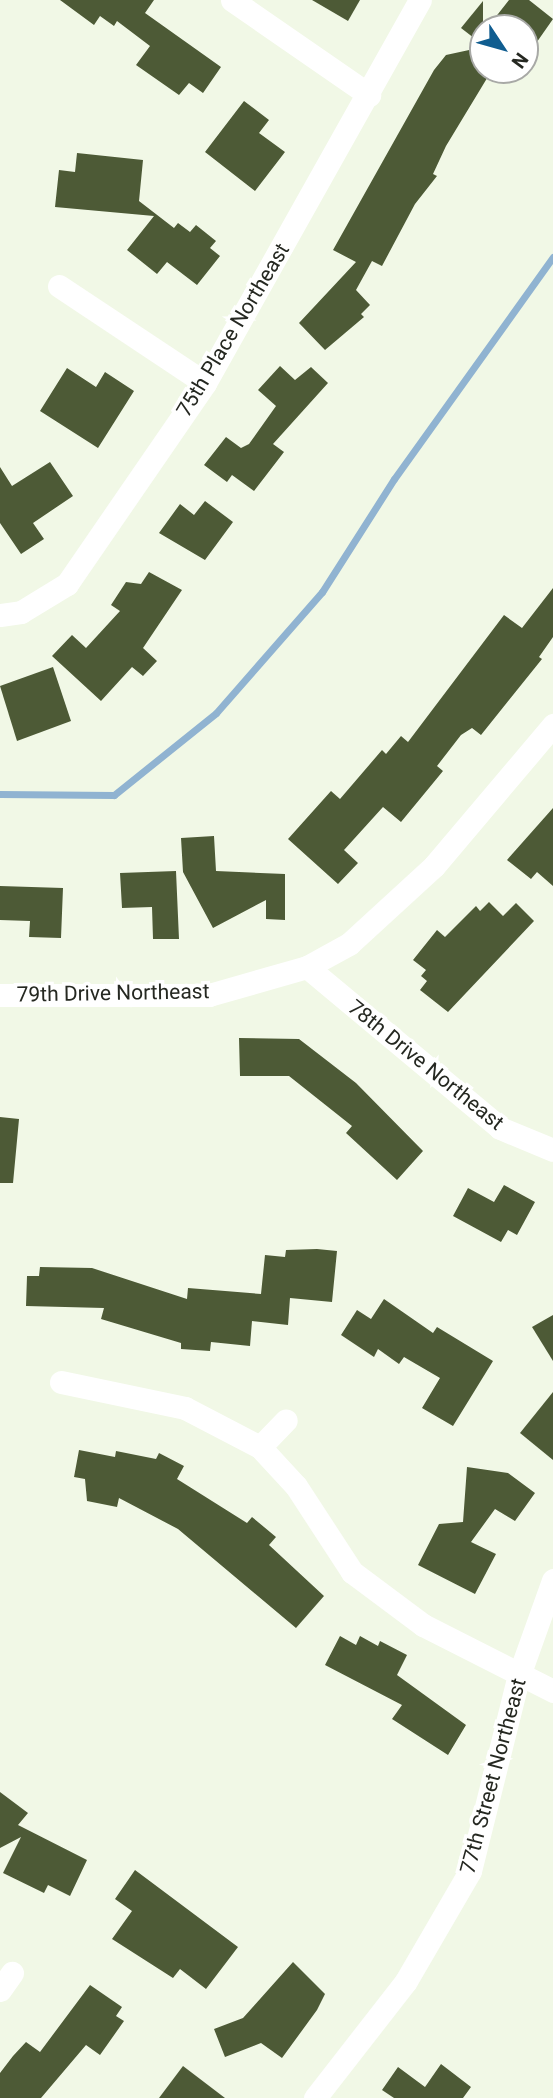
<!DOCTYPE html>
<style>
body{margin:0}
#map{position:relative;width:553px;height:2098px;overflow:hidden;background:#f1f8e6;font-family:Roboto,sans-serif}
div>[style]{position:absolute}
.stream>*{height:7px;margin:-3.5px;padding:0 3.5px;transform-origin:3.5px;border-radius:3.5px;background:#90b3d1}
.building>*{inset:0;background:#4d5a36}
.street>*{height:23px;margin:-11.5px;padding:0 11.5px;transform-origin:11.5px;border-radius:11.5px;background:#fff}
span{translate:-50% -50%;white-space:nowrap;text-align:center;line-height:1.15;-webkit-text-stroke:7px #fff;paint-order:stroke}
.street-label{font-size:21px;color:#252821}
.north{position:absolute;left:469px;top:14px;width:70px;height:70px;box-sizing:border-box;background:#fff;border:2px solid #a8a9a6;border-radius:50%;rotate:126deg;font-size:19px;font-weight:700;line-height:28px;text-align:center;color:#252821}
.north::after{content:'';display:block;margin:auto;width:24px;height:32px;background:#105d90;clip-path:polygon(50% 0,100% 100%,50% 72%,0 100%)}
</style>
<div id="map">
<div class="stream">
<i style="left:0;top:794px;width:114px;rotate:0.5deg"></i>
<i style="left:114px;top:795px;width:131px;rotate:-38.8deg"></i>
<i style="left:216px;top:713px;width:161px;rotate:-48.8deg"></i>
<i style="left:322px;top:592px;width:134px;rotate:-57.5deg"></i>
<i style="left:394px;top:479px;width:273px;rotate:-54.4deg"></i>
</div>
<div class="building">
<i style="clip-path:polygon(60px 0,154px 0,145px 13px,221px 67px,203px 93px,189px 83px,179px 95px,136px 65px,150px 46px,117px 21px,114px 26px,100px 16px,94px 25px)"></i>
<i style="clip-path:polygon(312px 0,360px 0,348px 21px)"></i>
<i style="clip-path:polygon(509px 0,529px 0,553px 19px,525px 59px,525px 28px,487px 28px)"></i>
<i style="clip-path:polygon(483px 1px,483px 45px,461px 28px)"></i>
<i style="clip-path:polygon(483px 47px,483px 70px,492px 70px,446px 146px,433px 174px,437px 176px,415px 204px,382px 266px,372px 261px,356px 290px,370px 305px,361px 314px,364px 317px,325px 350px,299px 323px,356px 262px,333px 250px,434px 70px,446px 55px)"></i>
<i style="clip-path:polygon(244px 101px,269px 120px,259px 133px,285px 152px,255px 191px,205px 152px)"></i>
<i style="clip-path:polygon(77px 153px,143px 160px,139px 201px,174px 228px,178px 223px,190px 232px,196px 225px,216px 241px,210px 248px,220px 256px,197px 285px,167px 262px,157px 274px,127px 250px,154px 216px,55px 207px,59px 170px,75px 172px)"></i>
<i style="clip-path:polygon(280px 366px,295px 380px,311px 367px,328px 383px,273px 444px,284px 452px,254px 491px,232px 475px,227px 482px,204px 465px,226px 437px,241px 448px,249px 444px,276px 406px,258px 390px)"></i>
<i style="clip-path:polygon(67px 368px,96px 387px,105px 372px,134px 391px,98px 448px,40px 411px)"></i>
<i style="clip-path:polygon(50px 462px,73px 496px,33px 523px,44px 539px,21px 554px,0 523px,0 467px,12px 486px)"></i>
<i style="clip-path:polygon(205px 501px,233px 522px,205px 560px,159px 533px,180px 504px,194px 515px)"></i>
<i style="clip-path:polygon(149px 572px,182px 590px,143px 648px,157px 661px,143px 676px,132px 667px,101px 701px,52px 656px,72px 635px,86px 648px,120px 611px,111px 605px,126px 582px,141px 584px)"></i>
<i style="clip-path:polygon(553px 588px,553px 637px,539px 657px,542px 659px,481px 735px,472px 728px,461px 735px,437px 766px,443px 771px,401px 822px,383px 807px,344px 850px,358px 863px,338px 884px,288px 839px,331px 791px,340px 799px,382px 750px,386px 754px,401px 736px,408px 742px,504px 615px,522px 628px)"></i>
<i style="clip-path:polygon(53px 667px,71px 721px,17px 741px,0 686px)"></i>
<i style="clip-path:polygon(553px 808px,553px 886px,537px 872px,531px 879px,507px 860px)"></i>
<i style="clip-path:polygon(214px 836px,216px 871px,285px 874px,285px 920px,266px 919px,266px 900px,213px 928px,183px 872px,181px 838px)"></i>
<i style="clip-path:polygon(176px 871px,179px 939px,153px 939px,152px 907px,122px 908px,120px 873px)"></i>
<i style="clip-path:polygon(0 886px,63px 888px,61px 938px,29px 937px,30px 921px,0 920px)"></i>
<i style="clip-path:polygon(489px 902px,503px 916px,516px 903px,534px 921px,448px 1012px,420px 990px,427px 981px,421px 976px,426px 970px,413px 960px,437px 930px,445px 937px,476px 906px,480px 911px)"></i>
<i style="clip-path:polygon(239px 1038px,299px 1039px,356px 1083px,423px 1151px,397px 1180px,346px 1133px,352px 1126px,289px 1076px,240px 1076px)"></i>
<i style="clip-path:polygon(0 1117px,19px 1119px,13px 1183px,0 1183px)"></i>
<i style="clip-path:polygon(504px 1185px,535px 1202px,517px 1235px,508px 1230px,501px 1242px,453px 1216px,468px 1188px,494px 1202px)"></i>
<i style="clip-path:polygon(317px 1249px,337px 1251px,332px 1302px,290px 1298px,288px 1325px,252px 1321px,250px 1346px,211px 1342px,210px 1351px,181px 1349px,181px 1343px,101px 1319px,104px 1308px,26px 1306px,27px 1276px,39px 1276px,40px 1267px,92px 1268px,187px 1299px,188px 1288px,261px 1294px,265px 1255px,285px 1257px,286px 1250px)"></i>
<i style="clip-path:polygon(384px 1299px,433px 1333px,437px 1327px,493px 1361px,453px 1426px,422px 1408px,440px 1378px,404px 1357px,399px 1364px,378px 1349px,374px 1357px,341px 1335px,357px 1310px,371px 1319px)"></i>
<i style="clip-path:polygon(553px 1315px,553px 1361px,532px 1327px)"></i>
<i style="clip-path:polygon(553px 1392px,553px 1460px,520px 1433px)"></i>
<i style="clip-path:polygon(79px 1450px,115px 1457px,116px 1451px,156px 1459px,159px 1453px,184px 1466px,177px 1479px,247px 1523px,252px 1517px,276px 1537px,269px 1545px,324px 1596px,296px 1628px,178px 1529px,119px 1498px,117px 1507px,87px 1501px,85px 1479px,74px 1477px)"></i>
<i style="clip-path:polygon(467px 1467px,508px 1473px,535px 1493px,515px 1521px,495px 1509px,471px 1542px,496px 1554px,475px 1594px,418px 1565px,439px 1524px,463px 1522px)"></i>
<i style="clip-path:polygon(340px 1636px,356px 1645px,360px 1636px,378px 1646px,380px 1641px,407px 1655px,397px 1675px,466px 1725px,448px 1755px,392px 1719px,402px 1705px,325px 1665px)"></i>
<i style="clip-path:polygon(0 1792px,28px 1813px,18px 1825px,87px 1860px,70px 1896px,48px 1885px,44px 1893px,3px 1873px,21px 1837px,0 1848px)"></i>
<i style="clip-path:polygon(135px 1870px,238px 1947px,206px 1989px,180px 1969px,173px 1978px,112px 1939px,132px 1911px,115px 1899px)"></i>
<i style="clip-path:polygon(293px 1962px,325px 1994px,317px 2010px,282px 2058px,261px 2043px,225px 2057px,214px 2029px,243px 2018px)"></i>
<i style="clip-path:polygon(90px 1985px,122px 2007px,116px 2016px,124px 2021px,100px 2055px,86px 2045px,41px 2098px,0 2098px,0 2073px,13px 2056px,26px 2042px,40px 2052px)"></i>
<i style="clip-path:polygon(441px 2064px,471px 2087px,463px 2098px,394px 2098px,382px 2090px,398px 2067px,425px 2087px)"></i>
<i style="clip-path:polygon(183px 2066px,225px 2098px,159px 2098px)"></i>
</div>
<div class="street">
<i style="left:232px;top:0;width:167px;rotate:34.7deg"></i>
<i style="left:59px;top:286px;width:175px;rotate:33.6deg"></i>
<i style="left:0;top:615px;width:21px;rotate:-8deg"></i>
<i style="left:21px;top:612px;width:54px;rotate:-31.3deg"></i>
<i style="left:67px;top:584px;width:244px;rotate:-55.5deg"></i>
<i style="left:205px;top:383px;width:439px;rotate:-60.7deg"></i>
<i style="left:307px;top:967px;width:251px;rotate:39.8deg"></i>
<i style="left:500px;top:1128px;width:57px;rotate:22.5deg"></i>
<i style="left:0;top:995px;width:209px"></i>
<i style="left:209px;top:995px;width:102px;rotate:-15.9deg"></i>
<i style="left:307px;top:967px;width:48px;rotate:-28.7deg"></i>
<i style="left:349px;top:944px;width:115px;rotate:-42.5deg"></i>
<i style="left:434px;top:866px;width:185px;rotate:-49.8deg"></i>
<i style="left:61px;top:1382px;width:127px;rotate:11.8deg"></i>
<i style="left:185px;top:1408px;width:85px;rotate:27.5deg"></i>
<i style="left:260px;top:1447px;width:53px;rotate:47.3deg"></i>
<i style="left:296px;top:1486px;width:103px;rotate:56.9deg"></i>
<i style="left:352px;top:1572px;width:89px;rotate:36.7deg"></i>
<i style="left:423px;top:1625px;width:146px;rotate:26.9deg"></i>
<i style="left:260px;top:1447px;width:37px;rotate:-46deg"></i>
<i style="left:0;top:1990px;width:21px;rotate:-55deg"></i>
<i style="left:315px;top:2098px;width:148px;rotate:-52.1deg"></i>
<i style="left:406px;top:1981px;width:127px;rotate:-59.8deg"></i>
<i style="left:470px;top:1871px;width:199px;rotate:-76deg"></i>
<i style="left:518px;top:1678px;width:104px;rotate:-70.3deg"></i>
</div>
<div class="street-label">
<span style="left:233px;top:330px;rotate:-59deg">75th Place Northeast</span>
<span style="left:113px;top:993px;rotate:-1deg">79th Drive Northeast</span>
<span style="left:426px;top:1065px;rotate:39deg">78th Drive Northeast</span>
<span style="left:493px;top:1776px;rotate:-75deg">77th Street Northeast</span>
</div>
<div class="north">N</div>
</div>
